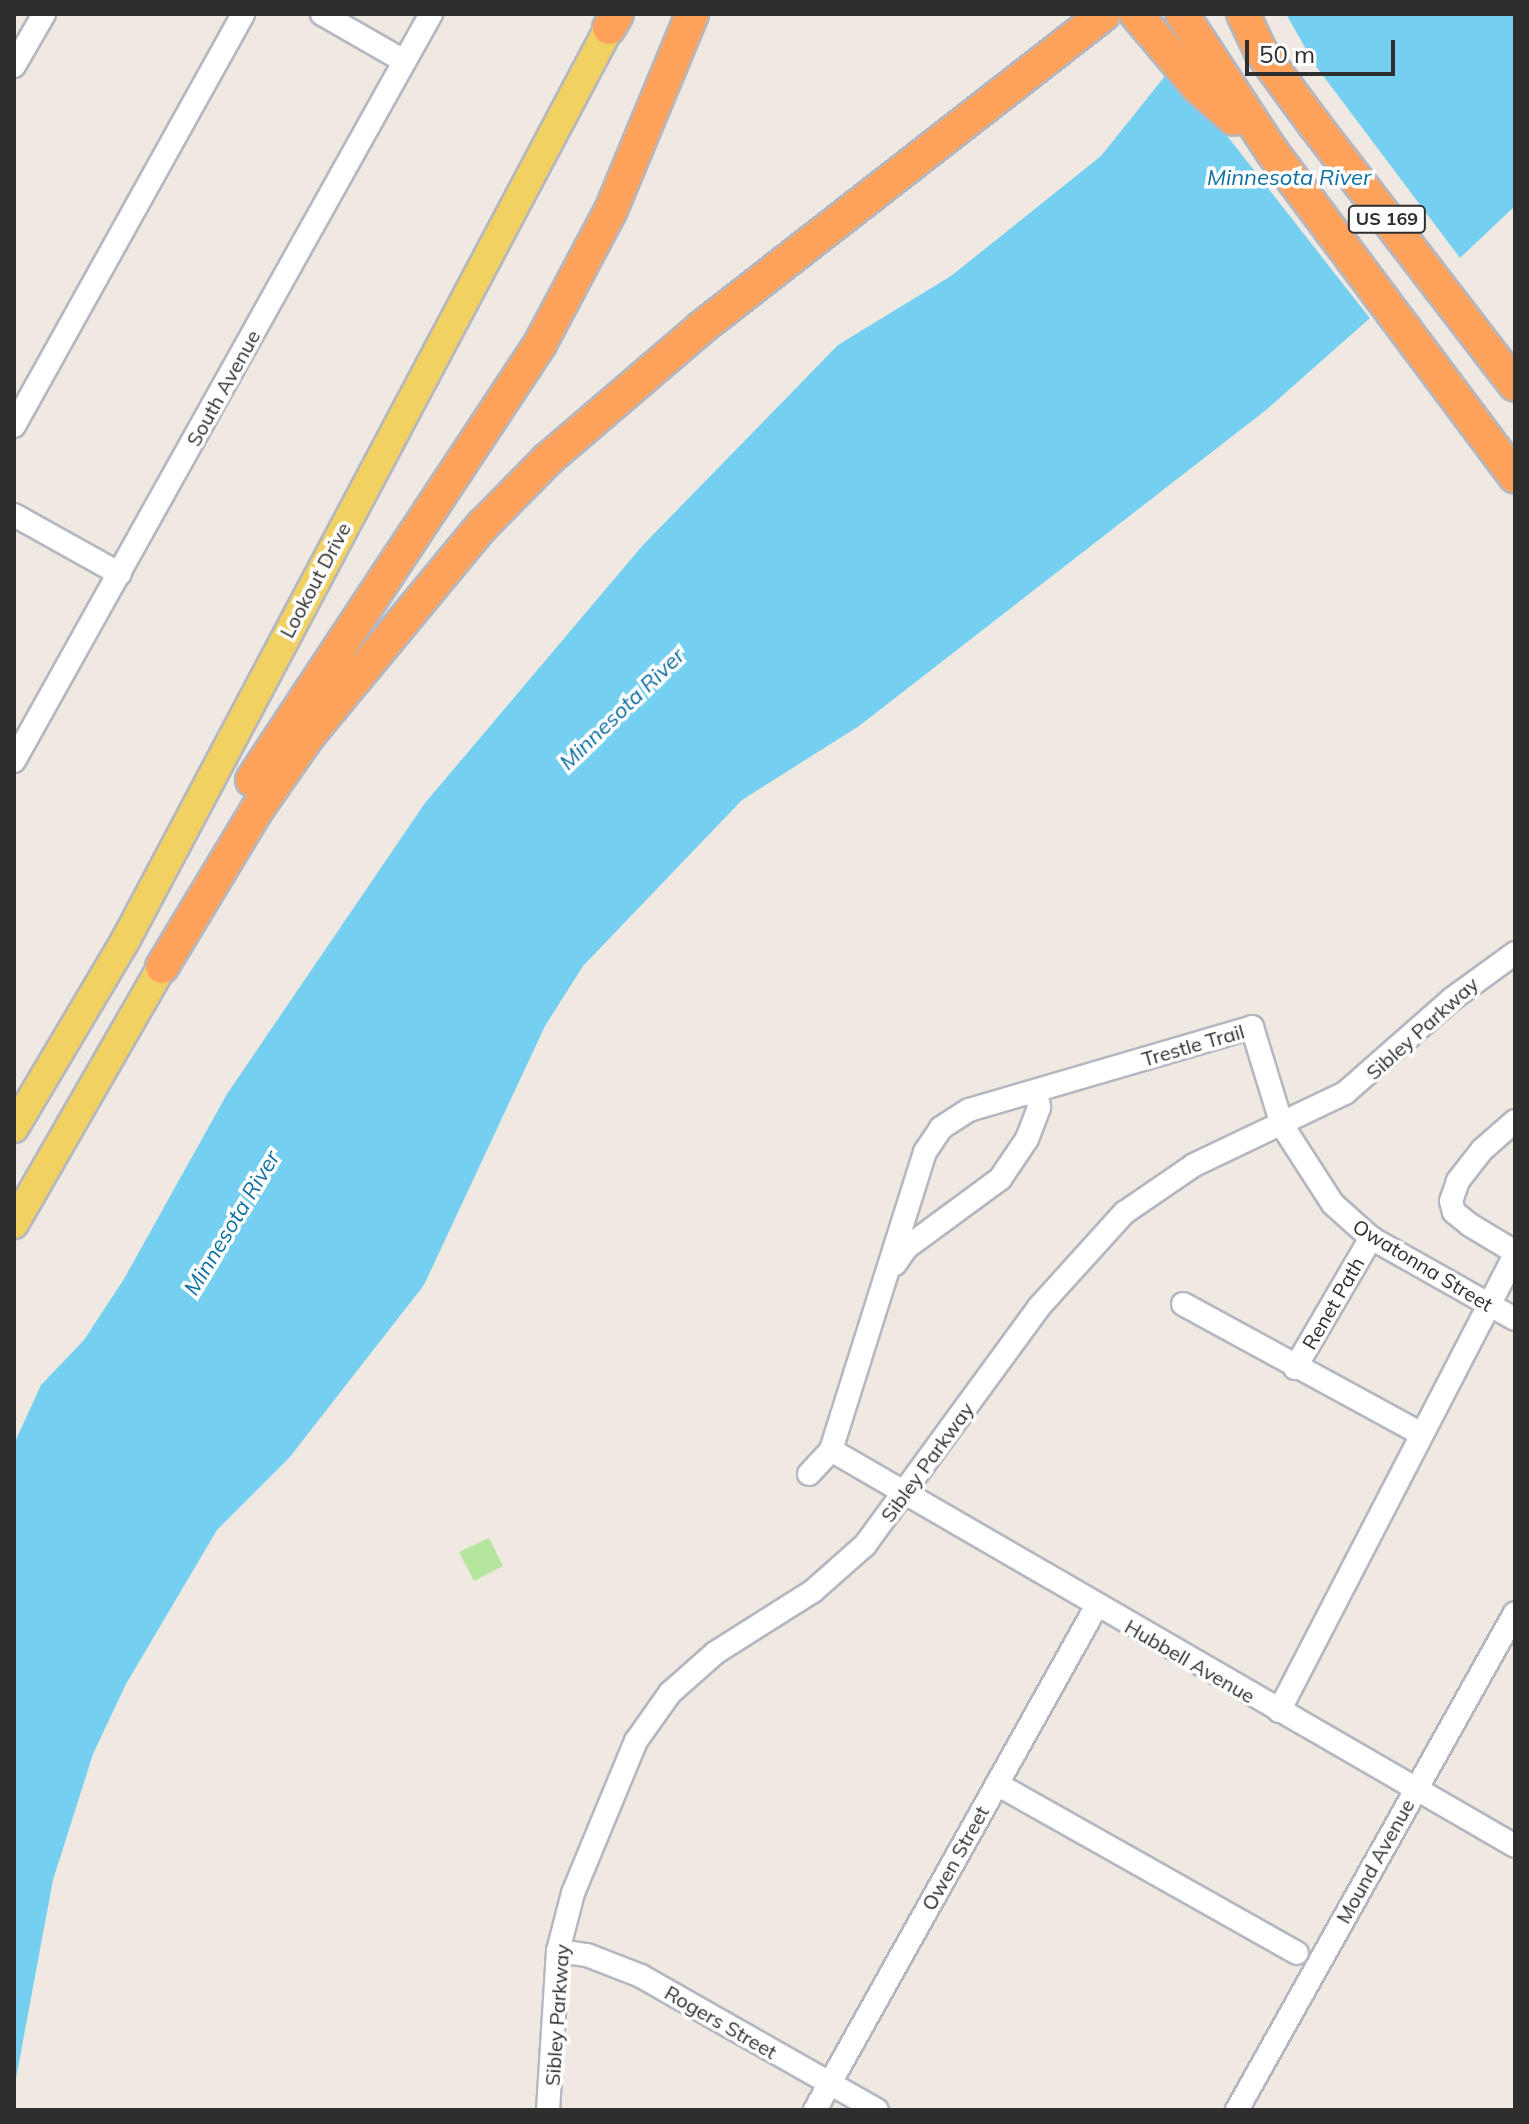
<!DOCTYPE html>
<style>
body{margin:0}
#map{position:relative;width:1529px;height:2124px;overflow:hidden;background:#efe9e1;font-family:Mulish,sans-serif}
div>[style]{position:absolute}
.green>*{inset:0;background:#b6e59e}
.water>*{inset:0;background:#75cff0}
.pier>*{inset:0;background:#efe9e1}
.roads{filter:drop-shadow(2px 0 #b4b7c1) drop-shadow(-2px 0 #b4b7c1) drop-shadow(0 2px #b4b7c1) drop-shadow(0 -2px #b4b7c1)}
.minor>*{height:22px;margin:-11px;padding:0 11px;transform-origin:11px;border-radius:11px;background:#fff}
.major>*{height:28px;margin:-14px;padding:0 14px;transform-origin:14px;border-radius:14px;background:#f2d163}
.highway>*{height:32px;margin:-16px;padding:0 16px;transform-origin:16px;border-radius:16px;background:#ffa35c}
span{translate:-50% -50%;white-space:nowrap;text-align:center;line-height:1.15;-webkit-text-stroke:7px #fff;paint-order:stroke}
.shield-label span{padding:2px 6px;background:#fff;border:2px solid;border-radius:6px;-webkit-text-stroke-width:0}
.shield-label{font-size:18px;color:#2e2e2e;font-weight:700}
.street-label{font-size:20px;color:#2e2e2e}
.water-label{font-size:22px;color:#0d6fa3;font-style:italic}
.frame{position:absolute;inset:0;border:16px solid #2e2e2e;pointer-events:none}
.scale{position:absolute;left:1245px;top:40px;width:150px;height:36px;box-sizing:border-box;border:4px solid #2e2e2e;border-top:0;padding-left:10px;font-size:24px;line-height:28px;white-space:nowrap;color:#2e2e2e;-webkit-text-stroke:6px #fff;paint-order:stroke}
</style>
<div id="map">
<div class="green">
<i style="clip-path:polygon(489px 1538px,503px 1566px,474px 1581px,459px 1552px)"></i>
</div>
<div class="water">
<i style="clip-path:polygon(1234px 14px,1515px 14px,1515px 206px,1443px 274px,1370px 318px,1266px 410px,859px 726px,742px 800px,583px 966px,545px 1026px,424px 1285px,289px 1458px,217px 1530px,126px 1684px,93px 1754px,53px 1880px,14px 2089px,14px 1444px,41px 1385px,84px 1340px,124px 1279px,227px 1094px,425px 803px,643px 545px,838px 345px,951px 276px,1101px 156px,1173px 66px)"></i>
</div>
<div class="pier">
<i style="clip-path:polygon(1228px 14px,1286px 14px,1315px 65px,1463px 262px,1446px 278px,1372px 321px,1170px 63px)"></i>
</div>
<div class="roads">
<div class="minor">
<i style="left:322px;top:14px;width:95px;rotate:29.8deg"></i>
<i style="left:14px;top:66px;width:60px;rotate:-60deg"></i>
<i style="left:14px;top:426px;width:471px;rotate:-60.9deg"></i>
<i style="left:14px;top:515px;width:121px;rotate:29.1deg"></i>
<i style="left:14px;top:761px;width:856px;rotate:-60.83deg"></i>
<i style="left:1515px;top:1121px;width:44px;rotate:138.7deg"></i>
<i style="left:1482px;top:1150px;width:39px;rotate:128deg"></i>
<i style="left:1458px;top:1181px;width:21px;rotate:109deg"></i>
<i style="left:1451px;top:1201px;width:11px;rotate:75deg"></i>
<i style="left:1454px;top:1212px;width:21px;rotate:39deg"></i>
<i style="left:1470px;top:1225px;width:52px;rotate:31deg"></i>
<i style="left:895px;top:1264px;width:19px;rotate:-55deg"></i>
<i style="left:906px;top:1248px;width:117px;rotate:-36.3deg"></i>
<i style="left:1000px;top:1179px;width:48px;rotate:-56deg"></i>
<i style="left:1027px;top:1139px;width:34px;rotate:-69deg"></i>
<i style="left:1039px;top:1107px;width:16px;rotate:-101deg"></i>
<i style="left:1183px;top:1304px;width:270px;rotate:28.6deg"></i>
<i style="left:1295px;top:1368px;width:151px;rotate:-59.7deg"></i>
<i style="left:831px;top:1450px;width:790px;rotate:30.07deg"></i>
<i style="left:809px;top:1474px;width:33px;rotate:-47deg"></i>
<i style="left:831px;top:1450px;width:312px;rotate:-72.5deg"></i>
<i style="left:925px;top:1152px;width:29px;rotate:-56deg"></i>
<i style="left:941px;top:1128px;width:33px;rotate:-33deg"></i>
<i style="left:969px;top:1110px;width:295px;rotate:-16.3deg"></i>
<i style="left:1252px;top:1027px;width:102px;rotate:73deg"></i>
<i style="left:1282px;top:1125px;width:94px;rotate:57.2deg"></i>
<i style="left:1333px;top:1204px;width:51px;rotate:41.8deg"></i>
<i style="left:1371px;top:1238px;width:165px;rotate:29.4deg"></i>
<i style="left:1279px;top:1711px;width:513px;rotate:-62.64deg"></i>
<i style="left:997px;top:1784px;width:344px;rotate:29.4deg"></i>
<i style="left:558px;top:1951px;width:29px;rotate:8deg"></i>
<i style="left:587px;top:1955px;width:58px;rotate:21.3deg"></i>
<i style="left:641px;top:1976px;width:271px;rotate:29.6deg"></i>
<i style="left:548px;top:2110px;width:159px;rotate:-86.4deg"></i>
<i style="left:558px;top:1951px;width:60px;rotate:-75.5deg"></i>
<i style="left:573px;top:1893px;width:165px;rotate:-67.5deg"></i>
<i style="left:636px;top:1741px;width:59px;rotate:-54.7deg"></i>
<i style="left:670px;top:1693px;width:60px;rotate:-41.6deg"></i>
<i style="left:715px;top:1653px;width:116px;rotate:-32.3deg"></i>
<i style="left:813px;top:1591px;width:69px;rotate:-41.5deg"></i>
<i style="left:865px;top:1545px;width:295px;rotate:-53.8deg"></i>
<i style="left:1039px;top:1307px;width:127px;rotate:-47.9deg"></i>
<i style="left:1124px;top:1213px;width:85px;rotate:-34.4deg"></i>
<i style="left:1194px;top:1165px;width:167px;rotate:-25.5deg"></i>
<i style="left:1345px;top:1093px;width:142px;rotate:-41.3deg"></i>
<i style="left:1452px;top:999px;width:78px;rotate:-36.1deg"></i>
<i style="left:815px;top:2110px;width:576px;rotate:-60.81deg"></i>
<i style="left:1237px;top:2110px;width:569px;rotate:-60.78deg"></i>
</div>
<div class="major">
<i style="left:14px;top:1128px;width:215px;rotate:-59.3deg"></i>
<i style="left:124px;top:943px;width:1036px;rotate:-62.07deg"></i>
<i style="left:14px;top:1224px;width:297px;rotate:-60.1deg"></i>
</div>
<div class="highway">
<i style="left:1136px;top:14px;width:96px;rotate:49.7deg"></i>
<i style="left:1198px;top:87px;width:48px;rotate:41.6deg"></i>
<i style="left:1182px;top:14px;width:166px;rotate:56.8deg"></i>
<i style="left:1273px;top:153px;width:404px;rotate:53.2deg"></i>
<i style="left:1243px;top:14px;width:42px;rotate:64.7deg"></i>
<i style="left:1261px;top:52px;width:89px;rotate:53.6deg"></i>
<i style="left:1314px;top:124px;width:329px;rotate:52.4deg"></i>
<i style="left:609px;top:28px;width:16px;rotate:-60deg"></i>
<i style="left:252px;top:780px;width:523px;rotate:-56.55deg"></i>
<i style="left:540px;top:344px;width:152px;rotate:-62.1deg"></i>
<i style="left:611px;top:210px;width:212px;rotate:-67.5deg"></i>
<i style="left:162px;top:967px;width:182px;rotate:-58.9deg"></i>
<i style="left:256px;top:811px;width:93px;rotate:-55.1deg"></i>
<i style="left:309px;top:735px;width:273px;rotate:-50.4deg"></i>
<i style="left:483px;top:525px;width:91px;rotate:-45.4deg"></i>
<i style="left:547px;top:460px;width:204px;rotate:-40.6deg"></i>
<i style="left:702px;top:327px;width:509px;rotate:-37.9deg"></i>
</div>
</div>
<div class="shield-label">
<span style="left:1387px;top:219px">US 169</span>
</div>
<div class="street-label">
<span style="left:223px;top:388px;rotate:-61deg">South Avenue</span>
<span style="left:315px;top:580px;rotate:-62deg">Lookout Drive</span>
<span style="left:1422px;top:1028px;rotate:-42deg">Sibley Parkway</span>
<span style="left:1193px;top:1045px;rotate:-16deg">Trestle Trail</span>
<span style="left:1423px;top:1265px;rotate:31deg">Owatonna Street</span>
<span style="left:1333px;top:1303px;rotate:-60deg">Renet Path</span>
<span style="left:927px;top:1462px;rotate:-54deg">Sibley Parkway</span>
<span style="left:1190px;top:1661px;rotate:30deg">Hubbell Avenue</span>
<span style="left:955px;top:1858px;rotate:-61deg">Owen Street</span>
<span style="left:1375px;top:1861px;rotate:-61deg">Mound Avenue</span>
<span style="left:557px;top:2015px;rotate:-86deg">Sibley Parkway</span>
<span style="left:721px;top:2022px;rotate:30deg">Rogers Street</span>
</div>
<div class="water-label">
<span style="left:1289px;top:178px">Minnesota River</span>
<span style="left:622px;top:709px;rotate:-44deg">Minnesota River</span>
<span style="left:232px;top:1223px;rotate:-59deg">Minnesota River</span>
</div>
<div class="frame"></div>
<div class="scale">50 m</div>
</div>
